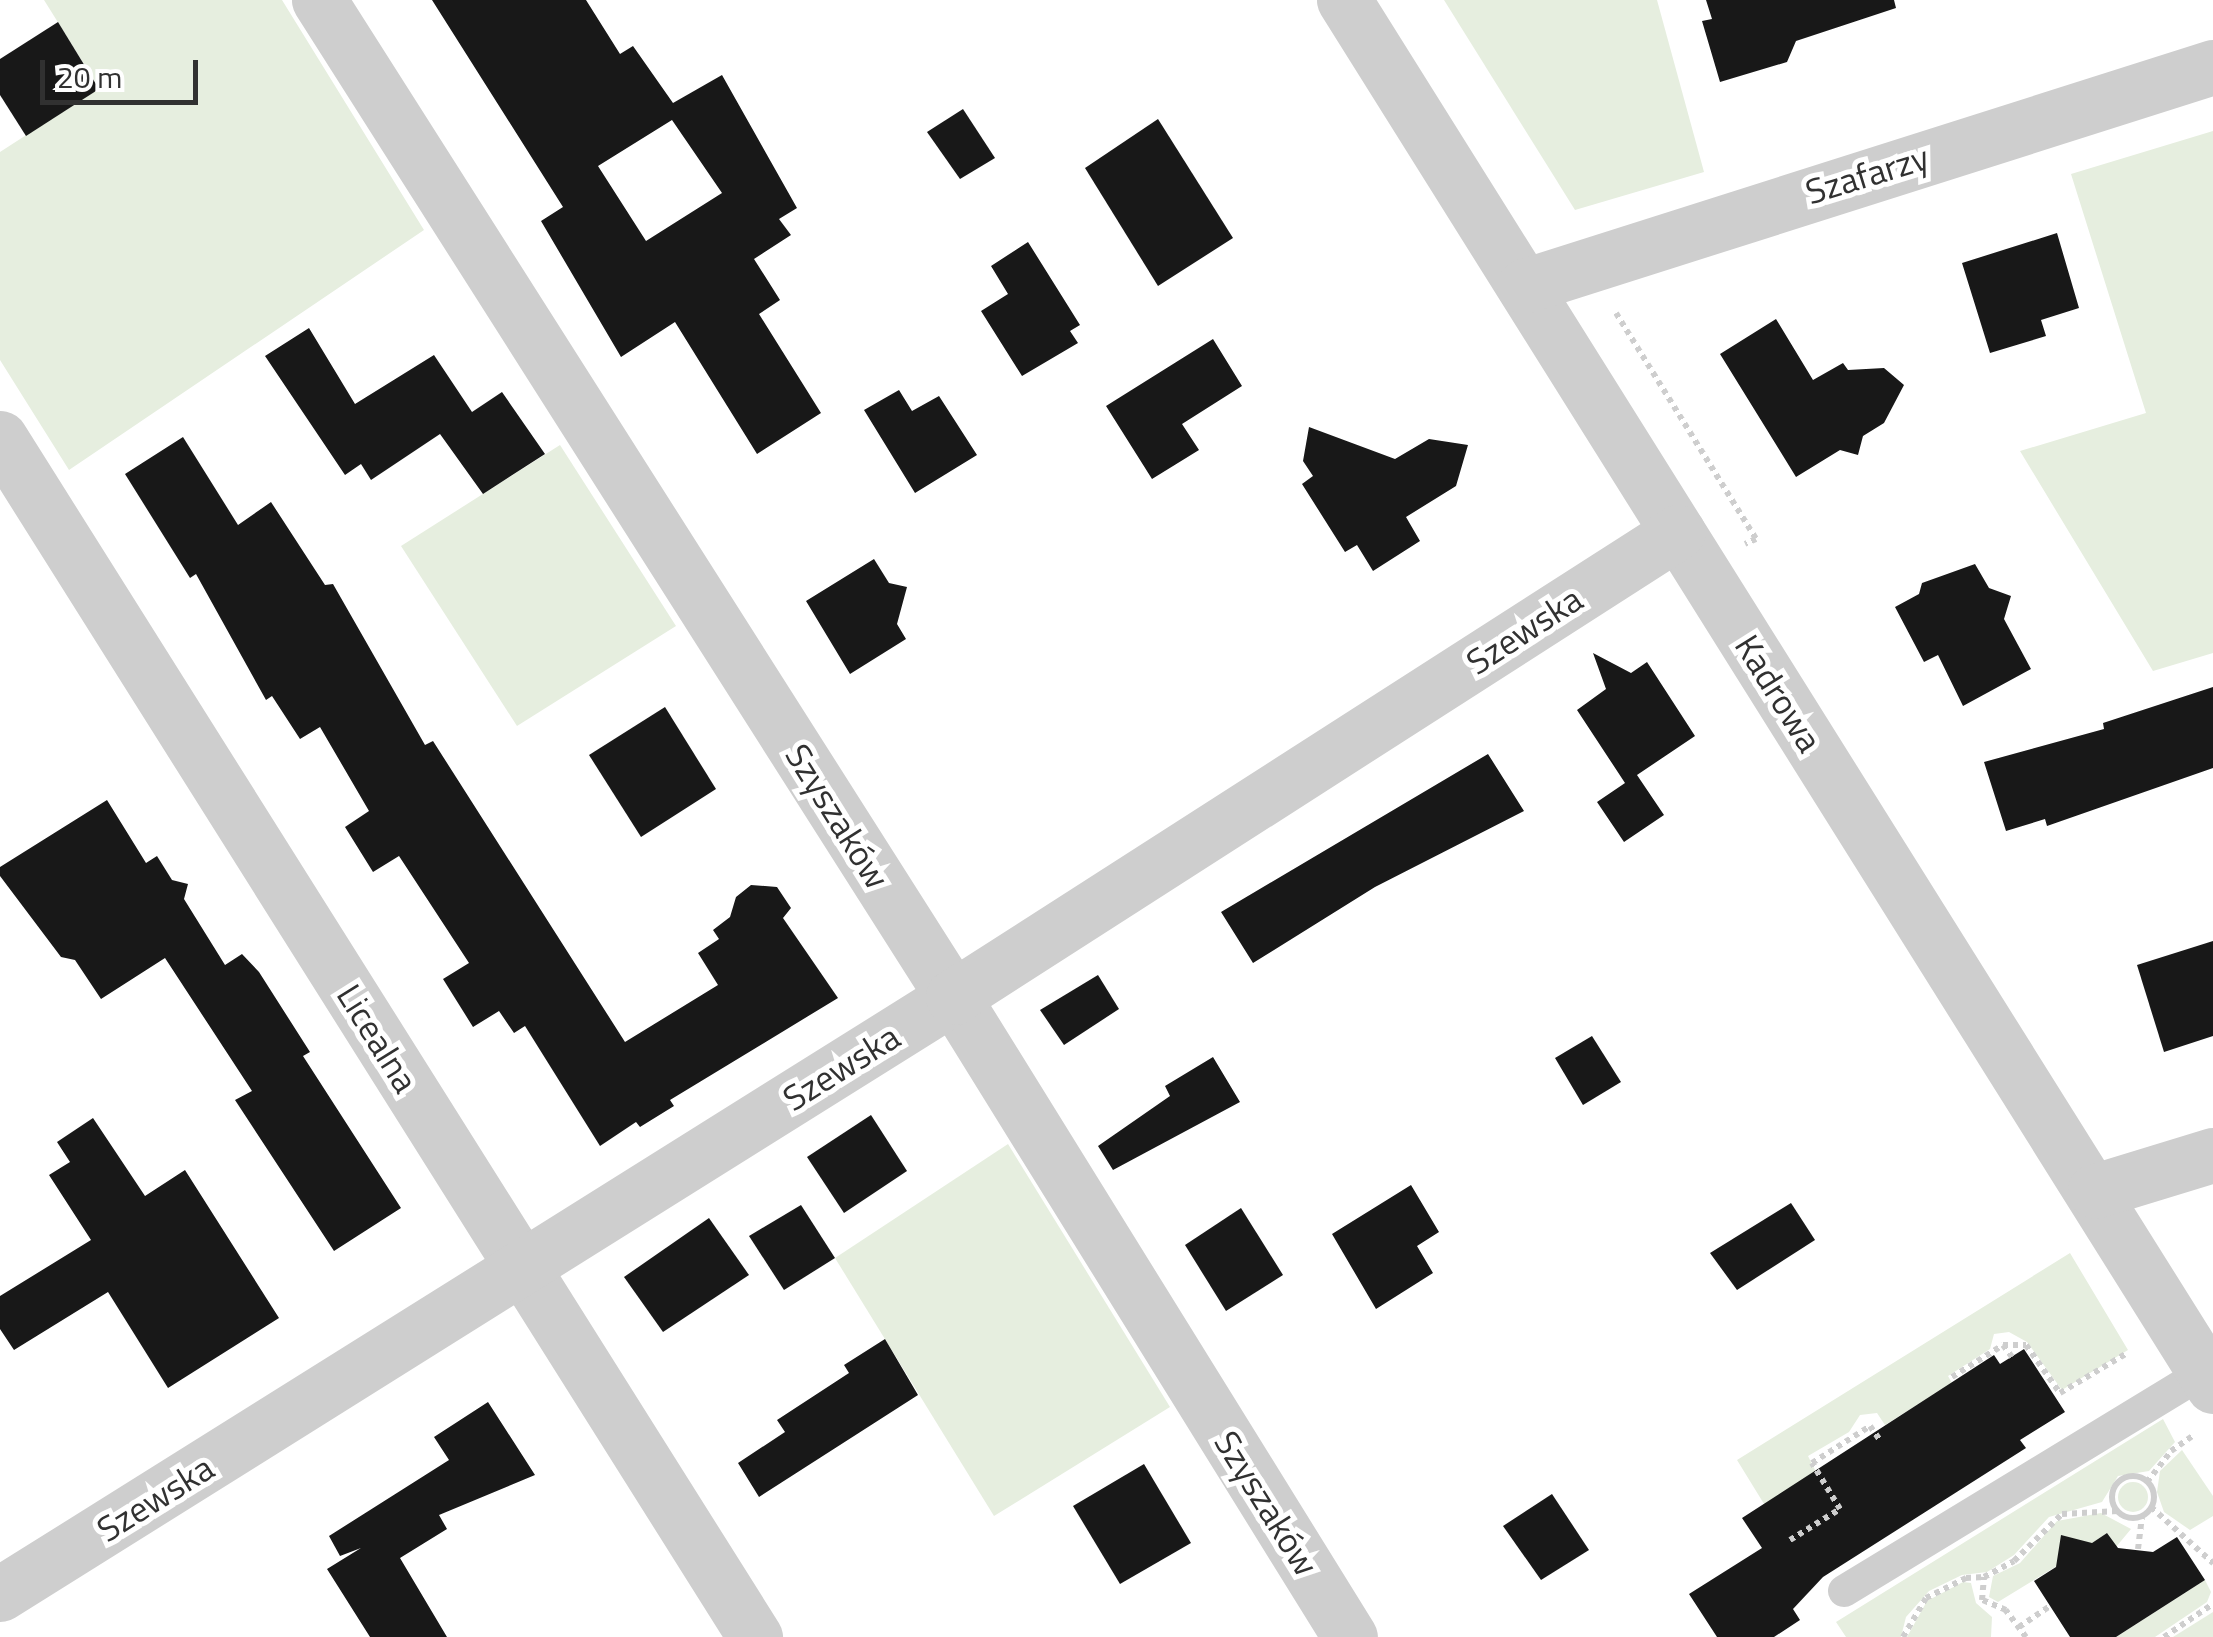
<!DOCTYPE html>
<meta charset="utf-8">
<style>
body{margin:0}
#map{position:relative;width:2213px;height:1637px;overflow:hidden;background:#fff;font-family:"Titillium Web",sans-serif}
div>[style]{position:absolute}
.green>*{inset:0;background:#e6eedf}
.round{border-radius:50%}
.building>*{inset:0;background:#181818}
.path>*{height:6px;margin-top:-3px;transform-origin:0;background:repeating-linear-gradient(90deg,#cecece 0 5px,transparent 0 10px)}
.path>.ring{margin:-3px;padding:0;box-sizing:content-box;background:none;border:6px solid #cecece;border-radius:50%}
.service>*{height:32px;margin:-16px;padding:0 16px;transform-origin:16px;border-radius:16px;background:#cecece}
.minor>*{height:55px;margin:-27.5px;padding:0 27.5px;transform-origin:27.5px;border-radius:27.5px;background:#cecece}
span{translate:-50% -50%;white-space:nowrap;text-align:center;line-height:1.15;-webkit-text-stroke:10px #fff;paint-order:stroke}
.street-label{font-size:35px;color:#313131}
.scale{position:absolute;left:40px;top:60px;width:158px;height:45px;box-sizing:border-box;border:5px solid #313131;border-top:0;padding-left:12px;font-size:30px;line-height:35px;white-space:nowrap;color:#313131;-webkit-text-stroke:8px #fff;paint-order:stroke}
</style>
<div id="map">
<div class="green">
<i style="clip-path:polygon(44px 0,282px 0,424px 230px,69px 470px,0 360px,0 152px,99px 88px)"></i>
<i style="clip-path:polygon(1444px 0,1657px 0,1704px 172px,1575px 210px)"></i>
<i style="clip-path:polygon(2213px 131px,2213px 653px,2153px 671px,2020px 451px,2146px 413px,2071px 174px)"></i>
<i style="clip-path:polygon(560px 445px,676px 626px,517px 726px,401px 546px)"></i>
<i style="clip-path:polygon(1008px 1144px,1170px 1407px,994px 1516px,835px 1258px)"></i>
<i style="clip-path:polygon(2070px 1253px,2128px 1350px,2062px 1390px,2027px 1342px,2009px 1332px,1994px 1334px,1990px 1349px,1948px 1376px,1952px 1383px,1885px 1425px,1877px 1413px,1860px 1415px,1849px 1432px,1808px 1456px,1832px 1504px,1785px 1538px,1737px 1460px)"></i>
<i style="clip-path:polygon(2163px 1419px,2175px 1442px,2149px 1471px,2118px 1476px,2102px 1502px,2049px 1517px,2014px 1555px,1987px 1572px,1962px 1575px,1929px 1591px,1906px 1617px,1901px 1637px,1846px 1637px,1836px 1622px)"></i>
<i style="clip-path:polygon(2182px 1450px,2213px 1496px,2213px 1516px,2190px 1530px,2164px 1512px,2157px 1492px,2160px 1471px)"></i>
<i class="round" style="left:2118px;top:1482px;width:30px;height:30px"></i>
<i style="clip-path:polygon(2101px 1513px,2131px 1529px,2116px 1547px,2107px 1533px,2088px 1546px,2059px 1547px,2060px 1564px,1998px 1602px,1989px 1597px,1993px 1576px,2020px 1563px,2057px 1521px)"></i>
<i style="clip-path:polygon(2205px 1580px,2211px 1592px,2207px 1602px,2155px 1637px,2116px 1637px)"></i>
<i style="clip-path:polygon(1963px 1582px,1971px 1583px,1976px 1603px,1992px 1617px,1991px 1637px,1907px 1637px,1927px 1601px)"></i>
<i style="clip-path:polygon(2213px 1612px,2213px 1637px,2173px 1637px)"></i>
</div>
<div class="building">
<i style="clip-path:polygon(evenodd,432px 0,586px 0,620px 54px,633px 46px,673px 103px,722px 75px,797px 208px,779px 219px,791px 235px,754px 259px,780px 300px,759px 314px,821px 413px,757px 454px,675px 322px,621px 357px,541px 221px,563px 207px,432px 0,672px 120px,722px 193px,646px 241px,598px 166px,672px 120px)"></i>
<i style="clip-path:polygon(1706px 0,1894px 0,1896px 8px,1796px 41px,1787px 62px,1720px 82px,1702px 21px,1712px 19px)"></i>
<i style="clip-path:polygon(58px 22px,99px 89px,26px 136px,0 95px,0 59px)"></i>
<i style="clip-path:polygon(963px 109px,995px 158px,960px 179px,927px 132px)"></i>
<i style="clip-path:polygon(1158px 119px,1233px 238px,1158px 286px,1085px 168px)"></i>
<i style="clip-path:polygon(2057px 233px,2079px 308px,2041px 320px,2046px 336px,1990px 353px,1962px 263px)"></i>
<i style="clip-path:polygon(1028px 242px,1080px 325px,1070px 331px,1078px 343px,1022px 376px,981px 311px,1008px 294px,991px 266px)"></i>
<i style="clip-path:polygon(1776px 319px,1813px 380px,1843px 363px,1848px 370px,1884px 368px,1904px 385px,1884px 423px,1863px 436px,1858px 455px,1840px 450px,1796px 477px,1720px 354px)"></i>
<i style="clip-path:polygon(309px 328px,355px 404px,434px 355px,472px 412px,502px 392px,545px 454px,483px 494px,440px 434px,371px 480px,361px 464px,345px 475px,265px 356px)"></i>
<i style="clip-path:polygon(1213px 339px,1242px 386px,1182px 424px,1199px 450px,1152px 479px,1106px 406px)"></i>
<i style="clip-path:polygon(899px 390px,912px 411px,939px 396px,977px 455px,915px 493px,864px 410px)"></i>
<i style="clip-path:polygon(1309px 427px,1395px 459px,1429px 439px,1468px 445px,1456px 486px,1406px 517px,1420px 541px,1373px 571px,1357px 545px,1345px 552px,1302px 484px,1313px 476px,1303px 461px)"></i>
<i style="clip-path:polygon(183px 437px,238px 525px,271px 502px,325px 585px,333px 584px,425px 745px,433px 741px,625px 1042px,718px 985px,698px 953px,719px 939px,713px 930px,730px 917px,736px 897px,751px 885px,777px 887px,791px 908px,783px 918px,838px 998px,670px 1100px,674px 1106px,640px 1127px,636px 1122px,600px 1146px,525px 1026px,514px 1033px,499px 1011px,473px 1027px,443px 979px,469px 963px,399px 856px,373px 872px,345px 827px,369px 811px,320px 727px,300px 739px,272px 696px,266px 700px,196px 574px,190px 578px,125px 474px)"></i>
<i style="clip-path:polygon(874px 559px,889px 583px,907px 587px,897px 624px,906px 639px,850px 674px,806px 601px)"></i>
<i style="clip-path:polygon(1975px 564px,1989px 588px,2011px 596px,2004px 619px,2031px 669px,1963px 706px,1938px 655px,1924px 662px,1895px 607px,1919px 594px,1922px 583px)"></i>
<i style="clip-path:polygon(1593px 653px,1631px 673px,1647px 662px,1695px 736px,1637px 775px,1664px 815px,1624px 842px,1597px 802px,1625px 783px,1577px 710px,1606px 689px)"></i>
<i style="clip-path:polygon(2213px 687px,2213px 768px,2047px 826px,2045px 819px,2006px 831px,1984px 762px,2104px 729px,2103px 723px)"></i>
<i style="clip-path:polygon(665px 707px,716px 789px,641px 837px,589px 755px)"></i>
<i style="clip-path:polygon(1488px 754px,1524px 811px,1375px 887px,1253px 963px,1221px 912px)"></i>
<i style="clip-path:polygon(107px 800px,146px 863px,157px 856px,172px 880px,188px 884px,184px 899px,225px 965px,242px 954px,259px 972px,310px 1052px,303px 1056px,401px 1208px,334px 1251px,235px 1100px,252px 1091px,165px 958px,101px 999px,75px 960px,61px 957px,0 876px,0 867px)"></i>
<i style="clip-path:polygon(2213px 941px,2213px 1036px,2164px 1052px,2137px 965px)"></i>
<i style="clip-path:polygon(1098px 975px,1119px 1009px,1064px 1045px,1040px 1010px)"></i>
<i style="clip-path:polygon(1592px 1036px,1621px 1082px,1583px 1105px,1555px 1058px)"></i>
<i style="clip-path:polygon(1213px 1057px,1240px 1102px,1113px 1170px,1098px 1146px,1170px 1096px,1165px 1086px)"></i>
<i style="clip-path:polygon(871px 1115px,907px 1171px,844px 1213px,807px 1157px)"></i>
<i style="clip-path:polygon(93px 1118px,145px 1196px,185px 1170px,279px 1318px,168px 1388px,108px 1292px,14px 1350px,0 1329px,0 1296px,91px 1240px,49px 1175px,70px 1162px,57px 1142px)"></i>
<i style="clip-path:polygon(1411px 1185px,1439px 1232px,1417px 1246px,1433px 1273px,1376px 1309px,1332px 1234px)"></i>
<i style="clip-path:polygon(1791px 1203px,1815px 1240px,1737px 1290px,1710px 1253px)"></i>
<i style="clip-path:polygon(801px 1205px,835px 1258px,784px 1290px,749px 1236px)"></i>
<i style="clip-path:polygon(1241px 1208px,1283px 1275px,1226px 1311px,1185px 1245px)"></i>
<i style="clip-path:polygon(709px 1218px,749px 1275px,663px 1332px,624px 1277px)"></i>
<i style="clip-path:polygon(885px 1339px,918px 1395px,759px 1497px,738px 1463px,785px 1432px,777px 1420px,849px 1373px,844px 1365px)"></i>
<i style="clip-path:polygon(2024px 1349px,2065px 1412px,2020px 1440px,2026px 1448px,1823px 1577px,1793px 1609px,1800px 1620px,1774px 1637px,1717px 1637px,1689px 1594px,1762px 1548px,1742px 1518px,1994px 1355px,2000px 1364px)"></i>
<i style="clip-path:polygon(488px 1402px,535px 1475px,439px 1515px,447px 1529px,400px 1558px,447px 1637px,370px 1637px,327px 1569px,361px 1548px,340px 1556px,329px 1536px,449px 1460px,434px 1437px)"></i>
<i style="clip-path:polygon(1144px 1464px,1191px 1543px,1120px 1584px,1073px 1506px)"></i>
<i style="clip-path:polygon(1552px 1494px,1589px 1550px,1541px 1580px,1503px 1526px)"></i>
<i style="clip-path:polygon(2107px 1533px,2118px 1548px,2153px 1552px,2177px 1537px,2205px 1580px,2116px 1637px,2070px 1637px,2034px 1581px,2056px 1567px,2061px 1535px,2092px 1543px)"></i>
</div>
<div class="path">
<i style="left:1616px;top:313px;width:266px;rotate:58.2deg"></i>
<i style="left:1756px;top:539px;width:12px;rotate:156deg"></i>
<i style="left:2003px;top:1345px;width:23px"></i>
<i style="left:2026px;top:1345px;width:59px;rotate:54.7deg"></i>
<i style="left:2060px;top:1393px;width:78px;rotate:-30.8deg"></i>
<i style="left:1952px;top:1377px;width:60px;rotate:-32.1deg"></i>
<i style="left:2003px;top:1345px;width:15px;rotate:53deg"></i>
<i class="ring" style="left:2112px;top:1476px;width:36px;height:36px"></i>
<i style="left:2147px;top:1482px;width:39px;rotate:-52deg"></i>
<i style="left:2171px;top:1451px;width:29px;rotate:-35deg"></i>
<i style="left:2151px;top:1507px;width:84px;rotate:42.1deg"></i>
<i style="left:1790px;top:1540px;width:59px;rotate:-31.8deg"></i>
<i style="left:1840px;top:1509px;width:54px;rotate:-121.3deg"></i>
<i style="left:1812px;top:1463px;width:69px;rotate:-32.5deg"></i>
<i style="left:1870px;top:1426px;width:19px;rotate:55deg"></i>
<i style="left:2138px;top:1549px;width:33px;rotate:-83deg"></i>
<i style="left:2019px;top:1627px;width:37px;rotate:-34deg"></i>
<i style="left:1903px;top:1637px;width:45px;rotate:-59.5deg"></i>
<i style="left:1926px;top:1598px;width:45px;rotate:-26.6deg"></i>
<i style="left:1966px;top:1578px;width:18px;rotate:-3deg"></i>
<i style="left:2026px;top:1637px;width:34px;rotate:-127deg"></i>
<i style="left:2006px;top:1610px;width:26px;rotate:-157deg"></i>
<i style="left:1982px;top:1600px;width:23px;rotate:-85deg"></i>
<i style="left:1984px;top:1577px;width:34px;rotate:-28deg"></i>
<i style="left:2014px;top:1561px;width:67px;rotate:-44.4deg"></i>
<i style="left:2062px;top:1514px;width:56px;rotate:-3.1deg"></i>
<i style="left:2164px;top:1637px;width:59px;rotate:-34deg"></i>
</div>
<div class="service">
<i style="left:1844px;top:1591px;width:421px;rotate:-31.3deg"></i>
</div>
<div class="minor">
<i style="left:319px;top:0;width:1182px;rotate:57.55deg"></i>
<i style="left:953px;top:997px;width:753px;rotate:58.19deg"></i>
<i style="left:1344px;top:0;width:1636px;rotate:57.91deg"></i>
<i style="left:1524px;top:286px;width:723px;rotate:-17.63deg"></i>
<i style="left:0;top:438px;width:1417px;rotate:57.8deg"></i>
<i style="left:2095px;top:1191px;width:123px;rotate:-17deg"></i>
<i style="left:0;top:1594px;width:1125px;rotate:-32.06deg"></i>
<i style="left:953px;top:997px;width:861px;rotate:-32.68deg"></i>
</div>
<div class="street-label">
<span style="left:1867px;top:174px;rotate:-17deg">Szafarzy</span>
<span style="left:1524px;top:630px;rotate:-33deg">Szewska</span>
<span style="left:1779px;top:693px;rotate:58deg">Kadrowa</span>
<span style="left:838px;top:816px;rotate:58deg">Szyszaków</span>
<span style="left:378px;top:1038px;rotate:58deg">Licealna</span>
<span style="left:841px;top:1067px;rotate:-32deg">Szewska</span>
<span style="left:155px;top:1498px;rotate:-32deg">Szewska</span>
<span style="left:1267px;top:1503px;rotate:58deg">Szyszaków</span>
</div>
<div class="scale">20 m</div>
</div>
